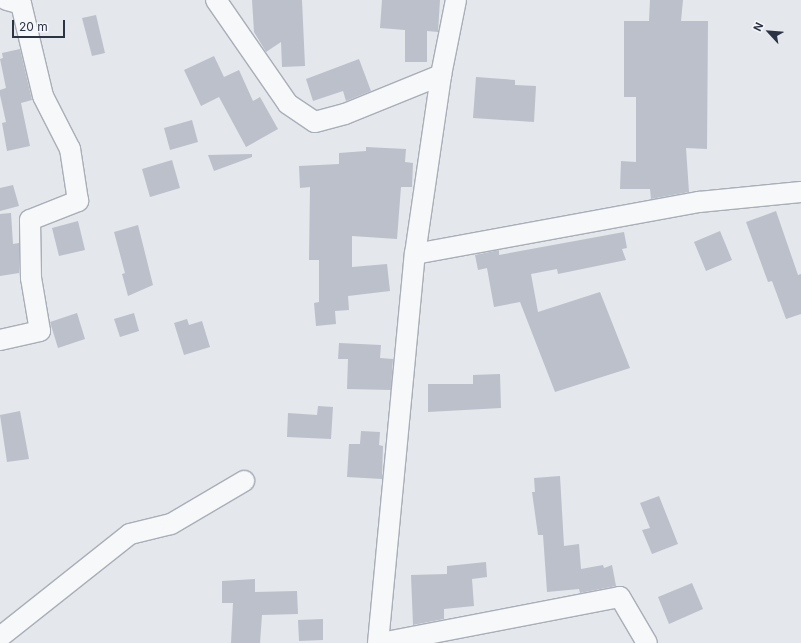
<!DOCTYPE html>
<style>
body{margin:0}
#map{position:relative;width:801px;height:643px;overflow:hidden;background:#e4e7ec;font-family:Inter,sans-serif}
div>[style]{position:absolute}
.building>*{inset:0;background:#bbc0ca}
.roads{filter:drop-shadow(1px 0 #a9aeb7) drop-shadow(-1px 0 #a9aeb7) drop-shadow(0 1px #a9aeb7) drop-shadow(0 -1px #a9aeb7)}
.minor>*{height:20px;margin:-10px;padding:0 10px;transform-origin:10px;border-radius:10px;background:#f7f8fa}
span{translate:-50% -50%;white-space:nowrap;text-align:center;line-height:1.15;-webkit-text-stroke:4px #f4f6f9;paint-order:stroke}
.north{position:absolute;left:749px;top:12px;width:40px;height:40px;-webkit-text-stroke:3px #f4f6f9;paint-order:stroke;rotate:296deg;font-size:11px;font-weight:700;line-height:16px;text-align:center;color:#2b3445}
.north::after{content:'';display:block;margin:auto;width:14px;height:18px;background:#2b3445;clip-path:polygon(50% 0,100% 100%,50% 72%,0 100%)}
.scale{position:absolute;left:12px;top:20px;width:53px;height:18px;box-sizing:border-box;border:2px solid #2b3445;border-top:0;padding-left:5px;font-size:12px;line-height:14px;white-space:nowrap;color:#2b3445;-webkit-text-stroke:3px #f4f6f9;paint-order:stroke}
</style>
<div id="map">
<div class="building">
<i style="clip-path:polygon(252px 0,302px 0,305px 66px,282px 67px,281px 42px,266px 52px,254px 32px)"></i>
<i style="clip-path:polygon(382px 0,440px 0,438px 32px,427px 31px,427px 62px,405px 62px,405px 30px,380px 28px)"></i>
<i style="clip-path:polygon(650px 0,683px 0,681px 21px,708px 21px,707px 149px,686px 148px,689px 192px,651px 199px,650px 189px,620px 189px,621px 161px,636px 162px,636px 97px,624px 97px,624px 21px,649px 21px)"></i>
<i style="clip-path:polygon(96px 15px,105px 53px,92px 56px,82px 18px)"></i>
<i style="clip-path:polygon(20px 49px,32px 100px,21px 103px,30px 146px,7px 151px,2px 123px,6px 122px,0 95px,0 90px,6px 88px,0 59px,3px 58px,2px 53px)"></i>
<i style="clip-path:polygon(214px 56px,224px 77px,239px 70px,253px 101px,260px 97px,278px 129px,246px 147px,219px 97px,201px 106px,184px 70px)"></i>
<i style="clip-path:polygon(359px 59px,371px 91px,346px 101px,343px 91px,313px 101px,306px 79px)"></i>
<i style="clip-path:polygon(476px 77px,515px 80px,515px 85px,536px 86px,534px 122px,473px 118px)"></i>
<i style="clip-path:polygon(192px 120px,198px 142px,170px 150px,164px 128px)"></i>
<i style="clip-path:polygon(366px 147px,406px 149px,405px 162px,413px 163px,412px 187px,401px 187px,397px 239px,352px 236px,352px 267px,387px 264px,390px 291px,348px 296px,349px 310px,335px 311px,336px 324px,316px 326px,314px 303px,319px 302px,319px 260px,309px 260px,310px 187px,300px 188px,299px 166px,339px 164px,339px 153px,366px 151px)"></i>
<i style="clip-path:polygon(252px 154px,252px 157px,214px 171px,208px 155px)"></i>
<i style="clip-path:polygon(172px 160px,180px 188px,150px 197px,142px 169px)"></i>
<i style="clip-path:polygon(13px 185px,19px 206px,0 211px,0 188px)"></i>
<i style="clip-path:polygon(776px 211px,798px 275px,801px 274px,801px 314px,786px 319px,772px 281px,768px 282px,746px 222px)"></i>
<i style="clip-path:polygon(11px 213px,13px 244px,19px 243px,19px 273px,0 276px,0 214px)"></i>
<i style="clip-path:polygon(78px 221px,85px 250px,59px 256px,52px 228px)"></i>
<i style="clip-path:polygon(138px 225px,153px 285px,128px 296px,122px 274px,125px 273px,114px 232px)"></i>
<i style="clip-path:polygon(720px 231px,732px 260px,706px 271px,694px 242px)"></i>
<i style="clip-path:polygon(624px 232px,627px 248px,622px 249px,626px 260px,558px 274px,557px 269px,531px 274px,538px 312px,600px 292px,630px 368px,555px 392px,520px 302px,494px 307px,487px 268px,478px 270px,475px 255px,499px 250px,499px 255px)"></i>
<i style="clip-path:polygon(77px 313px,85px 339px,58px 348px,50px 322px)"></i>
<i style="clip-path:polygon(134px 313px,139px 331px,120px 337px,114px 319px)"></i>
<i style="clip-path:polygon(187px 319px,189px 325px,202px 321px,210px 347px,184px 355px,174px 323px)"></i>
<i style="clip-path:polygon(339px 343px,381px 345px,380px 358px,393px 359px,391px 390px,347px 389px,348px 359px,338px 359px)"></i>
<i style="clip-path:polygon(500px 374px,501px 408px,428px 412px,428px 384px,473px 384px,473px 375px)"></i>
<i style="clip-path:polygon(318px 406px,333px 407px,331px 439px,287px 437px,288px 413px,317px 415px)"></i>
<i style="clip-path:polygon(20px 411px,29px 459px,7px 462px,0 415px)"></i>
<i style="clip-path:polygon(361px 431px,380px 432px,379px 445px,383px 446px,382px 479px,347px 477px,349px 444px,360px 444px)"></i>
<i style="clip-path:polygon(560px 476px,564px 546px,579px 544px,581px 569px,603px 565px,604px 568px,612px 565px,616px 586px,580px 593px,579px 589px,547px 592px,543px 535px,538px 535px,532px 492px,535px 492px,534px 478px)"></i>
<i style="clip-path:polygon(659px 496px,678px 544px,652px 554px,642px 530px,650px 528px,640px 503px)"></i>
<i style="clip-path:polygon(486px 562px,487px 577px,472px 579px,474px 606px,444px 609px,444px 619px,413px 625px,411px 575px,447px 574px,447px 566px)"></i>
<i style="clip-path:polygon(255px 579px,255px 592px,297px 591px,298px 614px,262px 615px,260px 643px,231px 643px,233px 603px,222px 603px,222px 581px)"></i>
<i style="clip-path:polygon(692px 583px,703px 609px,669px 624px,658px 597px)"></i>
<i style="clip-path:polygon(323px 619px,323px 640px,299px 641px,298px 620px)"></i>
</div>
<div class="roads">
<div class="minor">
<i style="left:216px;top:0;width:126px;rotate:55.3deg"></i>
<i style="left:288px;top:104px;width:32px;rotate:34deg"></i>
<i style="left:315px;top:122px;width:31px;rotate:-15deg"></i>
<i style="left:345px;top:114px;width:104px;rotate:-22.1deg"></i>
<i style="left:415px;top:254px;width:289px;rotate:-10.4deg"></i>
<i style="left:699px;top:202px;width:102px;rotate:-5.6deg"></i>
<i style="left:0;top:340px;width:41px;rotate:-12.7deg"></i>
<i style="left:40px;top:331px;width:54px;rotate:-99.6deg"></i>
<i style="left:31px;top:278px;width:58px;rotate:-91deg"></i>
<i style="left:30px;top:220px;width:52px;rotate:-21.6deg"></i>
<i style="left:78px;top:201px;width:53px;rotate:-98.7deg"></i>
<i style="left:70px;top:149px;width:59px;rotate:-117deg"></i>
<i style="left:43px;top:96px;width:95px;rotate:-103.4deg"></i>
<i style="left:21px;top:4px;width:15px;rotate:-164deg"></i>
<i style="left:0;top:637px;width:166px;rotate:-38.4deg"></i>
<i style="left:130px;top:534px;width:42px;rotate:-13.7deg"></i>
<i style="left:171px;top:524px;width:85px;rotate:-30.5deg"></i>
<i style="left:378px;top:643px;width:391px;rotate:-84.6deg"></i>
<i style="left:415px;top:254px;width:181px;rotate:-81.7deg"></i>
<i style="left:441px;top:75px;width:76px;rotate:-78.7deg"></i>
<i style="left:381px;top:643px;width:243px;rotate:-10.9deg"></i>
<i style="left:620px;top:597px;width:53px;rotate:59.6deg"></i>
</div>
</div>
<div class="north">N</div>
<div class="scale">20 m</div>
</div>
